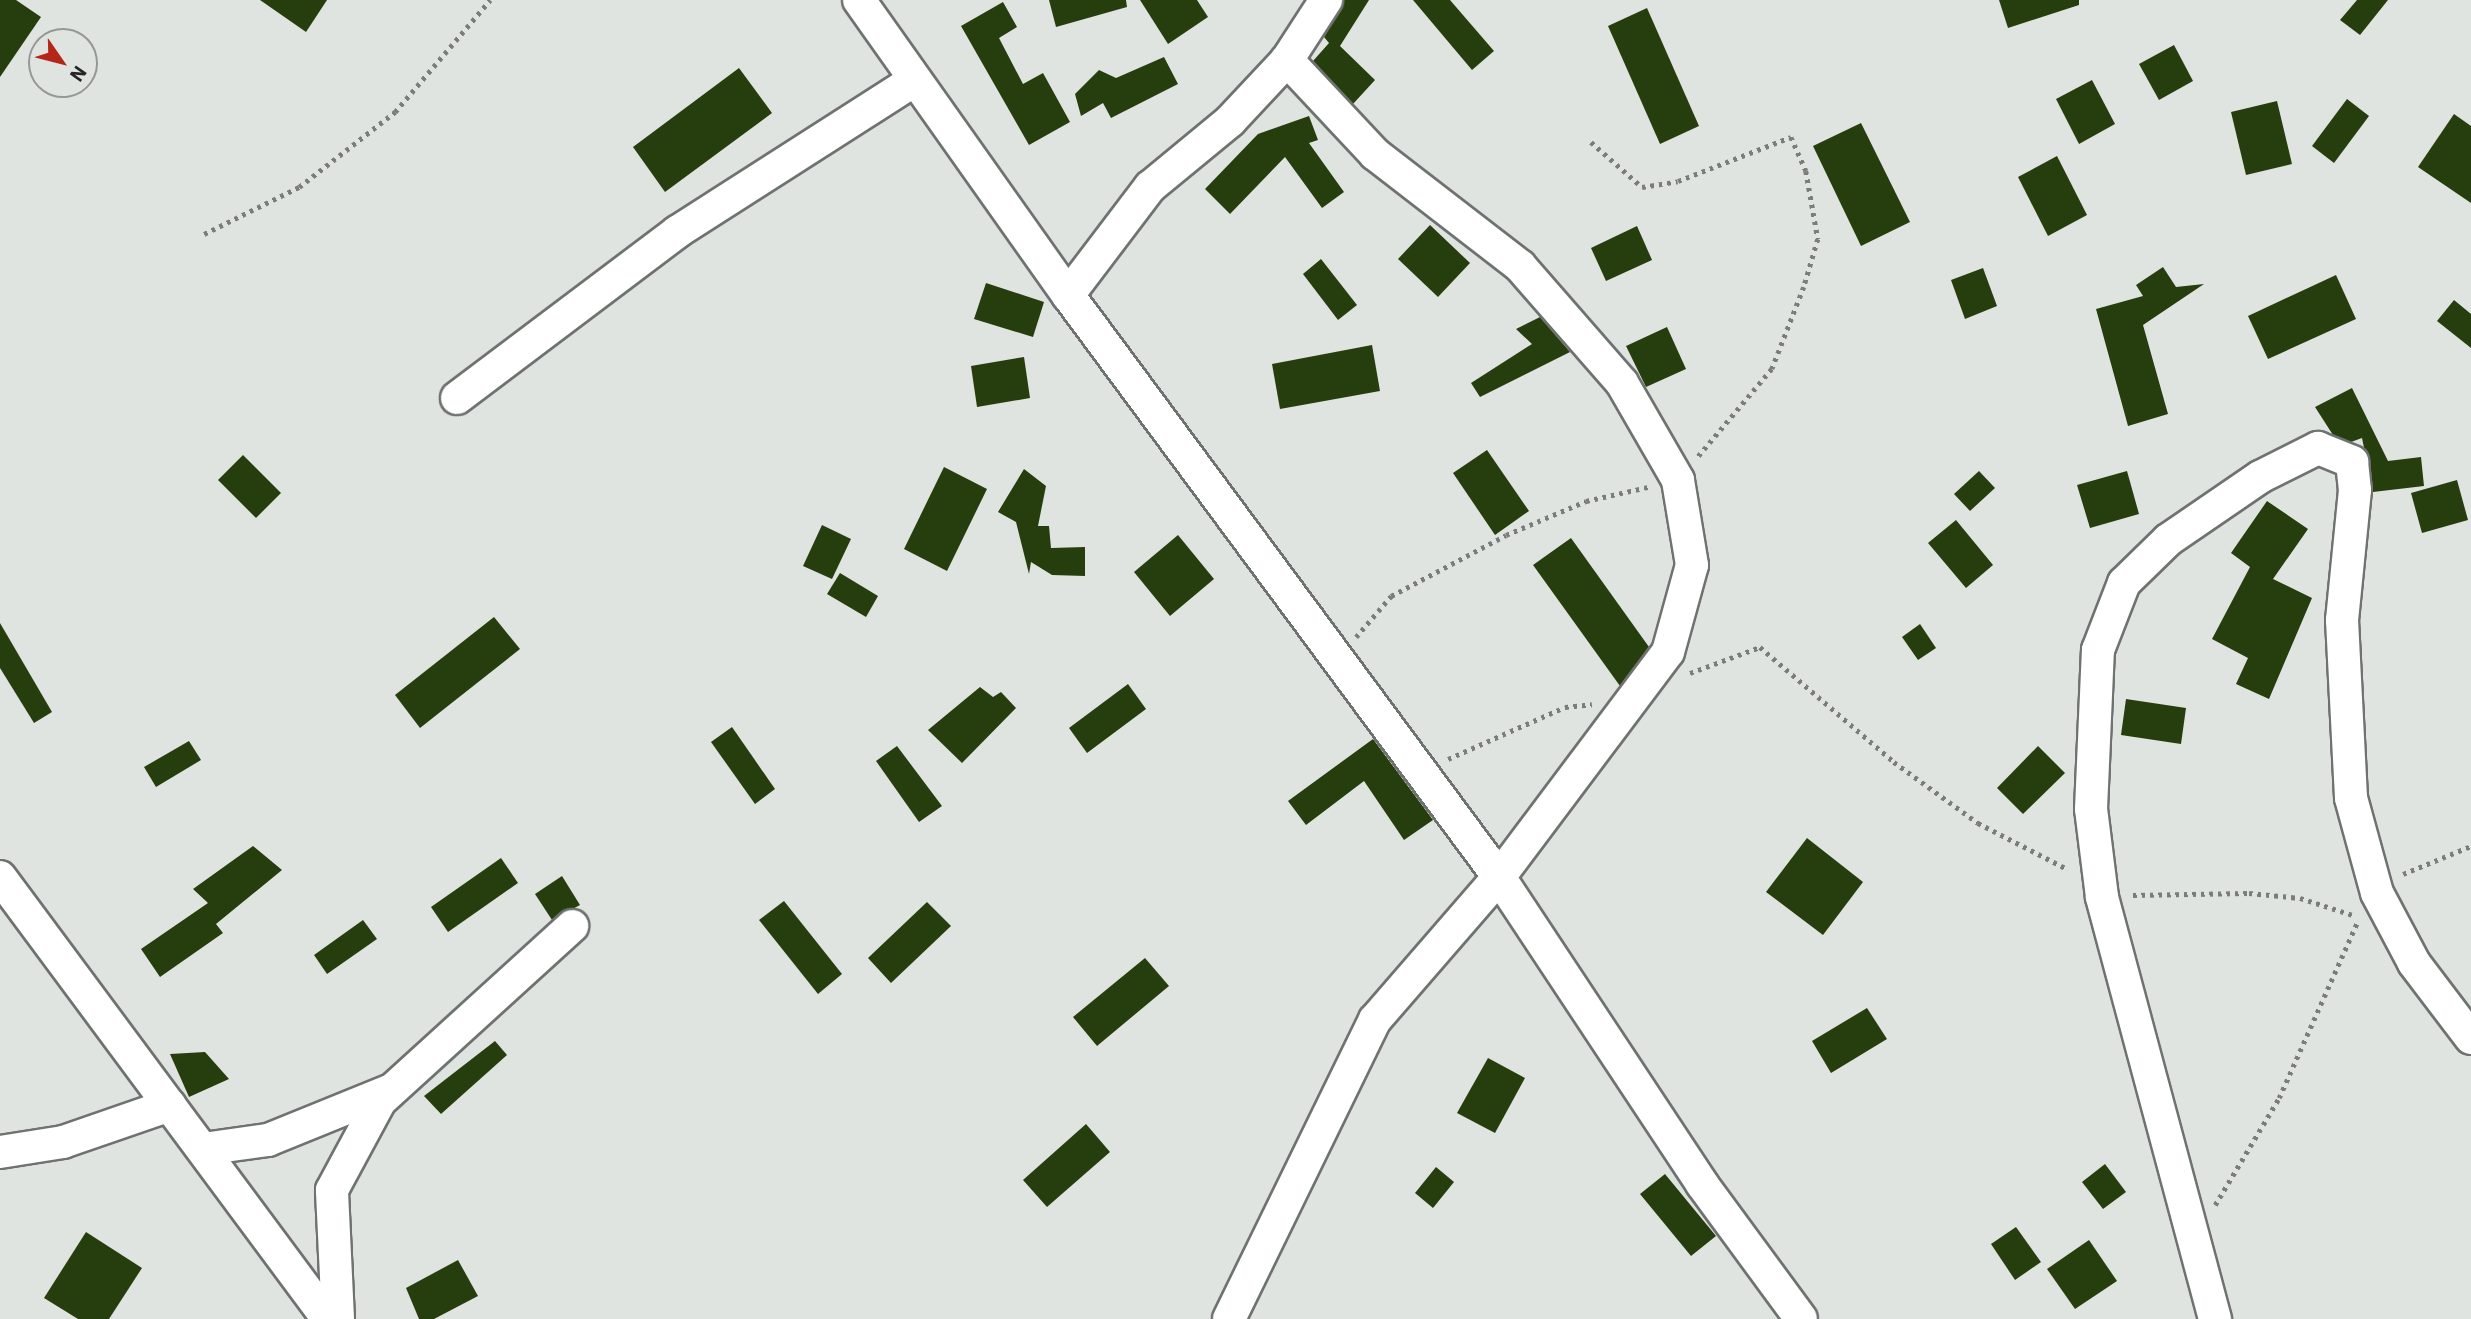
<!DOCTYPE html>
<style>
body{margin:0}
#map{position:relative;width:2471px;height:1319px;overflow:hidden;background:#e0e4e1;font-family:"IBM Plex Sans",sans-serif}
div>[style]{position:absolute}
.building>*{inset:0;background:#263e0d}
.path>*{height:4.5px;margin-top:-2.25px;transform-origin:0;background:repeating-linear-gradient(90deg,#7a7d7b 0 3.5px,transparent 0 8.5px)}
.roads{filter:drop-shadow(2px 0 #6e7270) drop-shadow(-2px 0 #6e7270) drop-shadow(0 2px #6e7270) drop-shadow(0 -2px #6e7270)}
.street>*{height:32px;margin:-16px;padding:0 16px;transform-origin:16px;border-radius:16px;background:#fff}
span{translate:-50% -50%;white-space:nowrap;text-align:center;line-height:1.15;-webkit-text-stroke:7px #e0e4e1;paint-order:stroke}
.north{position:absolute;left:28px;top:28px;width:70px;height:70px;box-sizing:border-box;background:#e0e4e1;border:2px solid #959896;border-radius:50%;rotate:125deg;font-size:19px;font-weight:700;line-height:28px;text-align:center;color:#252625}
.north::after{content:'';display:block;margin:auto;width:24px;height:32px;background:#b42718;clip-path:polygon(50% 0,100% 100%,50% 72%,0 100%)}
</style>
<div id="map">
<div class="building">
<i style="clip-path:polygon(0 0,16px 0,41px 17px,0 77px)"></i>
<i style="clip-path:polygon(260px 0,327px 0,306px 32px)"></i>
<i style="clip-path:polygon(1049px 0,1126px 0,1127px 7px,1056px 27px)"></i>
<i style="clip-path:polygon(1140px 0,1197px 0,1208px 17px,1168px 44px)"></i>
<i style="clip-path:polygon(1344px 0,1369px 0,1340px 46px,1375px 80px,1353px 104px,1313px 61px,1329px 43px,1324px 37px)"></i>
<i style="clip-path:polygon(1413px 0,1450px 0,1494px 51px,1472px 70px)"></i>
<i style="clip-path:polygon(1999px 0,2079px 0,2079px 5px,2008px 28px)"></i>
<i style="clip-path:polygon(2357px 0,2388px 0,2360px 35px,2340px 20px)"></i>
<i style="clip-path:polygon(1003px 2px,1017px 27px,999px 38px,1023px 84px,1043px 73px,1070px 122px,1029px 145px,961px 26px)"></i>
<i style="clip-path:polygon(1647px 8px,1699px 126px,1660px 144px,1608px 26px)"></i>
<i style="clip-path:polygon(2174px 45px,2193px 81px,2159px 100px,2139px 64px)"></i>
<i style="clip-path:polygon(1164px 57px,1178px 84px,1111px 118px,1103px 103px,1081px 116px,1075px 94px,1099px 70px,1116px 78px)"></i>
<i style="clip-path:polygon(739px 68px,772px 113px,665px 192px,633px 147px)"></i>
<i style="clip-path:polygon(2092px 80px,2115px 124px,2079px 144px,2056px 99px)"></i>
<i style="clip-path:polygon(2347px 99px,2369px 116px,2334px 163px,2312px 146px)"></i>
<i style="clip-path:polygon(2277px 101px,2292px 164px,2246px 175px,2231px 112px)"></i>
<i style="clip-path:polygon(2454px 114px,2471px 126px,2471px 203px,2418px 167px)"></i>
<i style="clip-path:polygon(1309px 116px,1318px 140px,1309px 143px,1344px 192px,1322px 208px,1285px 157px,1230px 214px,1205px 189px,1258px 134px)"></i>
<i style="clip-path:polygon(1861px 123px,1910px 222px,1861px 246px,1813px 146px)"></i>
<i style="clip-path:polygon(2057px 156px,2087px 215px,2048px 236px,2018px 177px)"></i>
<i style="clip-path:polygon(1430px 225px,1470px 263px,1438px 297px,1398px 259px)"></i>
<i style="clip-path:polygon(1637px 226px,1652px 260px,1606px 281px,1591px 248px)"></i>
<i style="clip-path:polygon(1321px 259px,1357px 305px,1338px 320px,1303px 274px)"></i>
<i style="clip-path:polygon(2163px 267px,2176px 287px,2204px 284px,2143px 325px,2168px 414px,2128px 426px,2096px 309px,2143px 296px,2136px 285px)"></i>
<i style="clip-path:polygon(1983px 268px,1997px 306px,1965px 319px,1951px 280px)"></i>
<i style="clip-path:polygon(2336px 275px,2356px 319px,2268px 359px,2248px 316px)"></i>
<i style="clip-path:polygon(986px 283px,1044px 302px,1033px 337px,974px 319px)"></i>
<i style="clip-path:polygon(2454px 300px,2471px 314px,2471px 348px,2437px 321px)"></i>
<i style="clip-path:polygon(1540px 317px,1570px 352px,1480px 397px,1471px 383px,1532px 344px,1516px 329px)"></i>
<i style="clip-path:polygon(1667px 327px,1686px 369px,1646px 387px,1626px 346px)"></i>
<i style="clip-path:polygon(1372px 345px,1380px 391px,1280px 409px,1272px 364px)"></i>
<i style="clip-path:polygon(1024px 357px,1030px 398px,977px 407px,971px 366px)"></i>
<i style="clip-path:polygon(2352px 388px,2388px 461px,2421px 457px,2424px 486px,2373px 492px,2362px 438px,2351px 442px,2333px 435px,2315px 407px)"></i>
<i style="clip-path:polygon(1487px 450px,1529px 511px,1495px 535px,1453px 473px)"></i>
<i style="clip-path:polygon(243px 455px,281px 493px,256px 518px,218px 480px)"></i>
<i style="clip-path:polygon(944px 467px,987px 489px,947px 571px,904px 549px)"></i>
<i style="clip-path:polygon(1024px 469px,1046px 486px,1038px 526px,1049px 526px,1051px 548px,1085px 547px,1085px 576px,1052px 575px,1031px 562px,1029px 574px,1016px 522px,998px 512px)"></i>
<i style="clip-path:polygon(1979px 471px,1995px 488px,1970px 511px,1954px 494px)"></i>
<i style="clip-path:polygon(2127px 471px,2139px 514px,2090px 528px,2077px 485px)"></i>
<i style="clip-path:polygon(2457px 480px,2468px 520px,2422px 533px,2411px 493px)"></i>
<i style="clip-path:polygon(2267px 501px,2308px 529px,2273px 579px,2312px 598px,2269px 699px,2236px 684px,2248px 658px,2212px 639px,2250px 567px,2231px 553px)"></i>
<i style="clip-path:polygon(1956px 520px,1993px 565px,1966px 588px,1928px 543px)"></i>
<i style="clip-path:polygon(822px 525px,851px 539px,832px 579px,803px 566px)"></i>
<i style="clip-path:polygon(1178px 535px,1214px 579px,1170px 616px,1134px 572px)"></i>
<i style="clip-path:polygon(1571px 538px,1649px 647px,1620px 686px,1533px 565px)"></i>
<i style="clip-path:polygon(840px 573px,878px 596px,866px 617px,827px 594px)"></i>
<i style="clip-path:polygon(494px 617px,520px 649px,420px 728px,395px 695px)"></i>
<i style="clip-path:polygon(0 623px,52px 712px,34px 723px,0 668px)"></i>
<i style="clip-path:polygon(1920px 624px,1936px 648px,1918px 660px,1902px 637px)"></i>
<i style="clip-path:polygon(1128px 684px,1146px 709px,1087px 753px,1069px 728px)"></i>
<i style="clip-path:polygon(980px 687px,993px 697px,1001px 692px,1016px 708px,962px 763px,928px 730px)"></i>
<i style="clip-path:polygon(2126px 699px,2186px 708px,2181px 744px,2121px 735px)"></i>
<i style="clip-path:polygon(732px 727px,775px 789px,755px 804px,711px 742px)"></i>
<i style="clip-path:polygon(1373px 739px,1433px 820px,1404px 840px,1364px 781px,1306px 825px,1288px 801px)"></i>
<i style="clip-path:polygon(189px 741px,201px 760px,156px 787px,144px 767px)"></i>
<i style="clip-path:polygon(897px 746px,942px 806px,919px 822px,876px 761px)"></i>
<i style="clip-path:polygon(2038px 746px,2065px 773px,2023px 814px,1997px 788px)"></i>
<i style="clip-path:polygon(1807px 838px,1863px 882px,1823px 935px,1766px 892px)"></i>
<i style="clip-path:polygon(253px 846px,282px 870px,216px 924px,223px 933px,160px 977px,141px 949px,208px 903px,193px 889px)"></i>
<i style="clip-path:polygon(501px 858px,518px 883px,448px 932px,431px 907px)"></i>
<i style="clip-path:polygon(562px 876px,580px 905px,552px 920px,535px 894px)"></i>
<i style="clip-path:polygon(784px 901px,842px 974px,818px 994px,759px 920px)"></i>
<i style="clip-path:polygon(927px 902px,951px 926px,891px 983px,868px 958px)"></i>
<i style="clip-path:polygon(363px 920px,377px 939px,327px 974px,314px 955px)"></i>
<i style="clip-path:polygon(1145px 958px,1169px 986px,1097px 1046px,1073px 1017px)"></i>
<i style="clip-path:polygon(1867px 1008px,1887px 1039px,1831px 1073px,1812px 1041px)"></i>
<i style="clip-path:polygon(495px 1041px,507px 1055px,441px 1114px,424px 1096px)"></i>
<i style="clip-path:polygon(205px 1052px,229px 1079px,189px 1097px,170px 1054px)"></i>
<i style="clip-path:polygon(1488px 1058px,1525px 1078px,1495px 1133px,1457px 1113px)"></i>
<i style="clip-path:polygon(1086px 1124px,1110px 1152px,1047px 1207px,1023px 1180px)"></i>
<i style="clip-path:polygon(2105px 1164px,2126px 1192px,2103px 1209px,2082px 1182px)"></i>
<i style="clip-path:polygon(1436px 1167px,1454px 1182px,1433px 1208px,1415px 1193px)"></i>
<i style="clip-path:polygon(1665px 1174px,1716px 1236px,1691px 1256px,1640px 1194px)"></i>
<i style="clip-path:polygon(2016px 1227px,2041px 1262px,2015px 1280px,1991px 1244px)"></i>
<i style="clip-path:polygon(86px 1232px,142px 1268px,109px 1319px,78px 1319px,44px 1298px)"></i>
<i style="clip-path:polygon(2089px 1240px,2117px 1281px,2075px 1309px,2047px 1269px)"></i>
<i style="clip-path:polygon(458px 1260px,478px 1296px,434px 1319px,419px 1319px,406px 1288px)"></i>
</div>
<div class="path">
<i style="left:1591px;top:142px;width:68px;rotate:41.4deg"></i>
<i style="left:1642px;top:187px;width:36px;rotate:-9deg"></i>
<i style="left:1678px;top:181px;width:121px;rotate:-21.3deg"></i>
<i style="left:1791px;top:137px;width:37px;rotate:66deg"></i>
<i style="left:1806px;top:171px;width:69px;rotate:80deg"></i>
<i style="left:1818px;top:239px;width:50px;rotate:106.3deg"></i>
<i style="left:1804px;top:287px;width:88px;rotate:111.3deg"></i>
<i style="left:1772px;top:369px;width:115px;rotate:130.1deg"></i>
<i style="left:204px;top:234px;width:106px;rotate:-26.3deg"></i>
<i style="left:299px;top:187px;width:122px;rotate:-38deg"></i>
<i style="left:395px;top:112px;width:147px;rotate:-49.7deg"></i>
<i style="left:1356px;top:637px;width:54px;rotate:-49.5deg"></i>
<i style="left:1391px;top:596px;width:130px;rotate:-27.9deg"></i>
<i style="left:1506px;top:535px;width:87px;rotate:-23deg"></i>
<i style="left:1586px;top:501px;width:64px;rotate:-12.7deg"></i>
<i style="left:1690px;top:673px;width:75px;rotate:-20.4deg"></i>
<i style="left:1760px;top:647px;width:177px;rotate:40.6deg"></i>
<i style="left:1894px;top:762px;width:104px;rotate:36deg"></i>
<i style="left:1978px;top:823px;width:100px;rotate:27.3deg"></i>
<i style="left:1448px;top:759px;width:128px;rotate:-24deg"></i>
<i style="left:1565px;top:707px;width:27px;rotate:-6deg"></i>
<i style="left:2403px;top:874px;width:74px;rotate:-22.4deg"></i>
<i style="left:2133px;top:895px;width:116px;rotate:-1deg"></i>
<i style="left:2249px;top:893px;width:51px;rotate:5.6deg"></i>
<i style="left:2300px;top:898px;width:59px;rotate:17.8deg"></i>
<i style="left:2215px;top:1205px;width:125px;rotate:-59.1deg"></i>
<i style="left:2279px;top:1098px;width:192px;rotate:-66deg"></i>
</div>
<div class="roads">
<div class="street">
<i style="left:859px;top:0;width:362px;rotate:54.7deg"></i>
<i style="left:1068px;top:295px;width:724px;rotate:53.48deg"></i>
<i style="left:1499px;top:877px;width:368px;rotate:56.5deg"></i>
<i style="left:1702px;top:1184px;width:167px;rotate:53.7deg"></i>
<i style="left:1068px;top:295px;width:136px;rotate:-52.8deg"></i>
<i style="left:1150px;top:187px;width:104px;rotate:-39.5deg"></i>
<i style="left:1230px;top:121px;width:83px;rotate:-46.9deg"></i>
<i style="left:1287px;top:60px;width:72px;rotate:-57deg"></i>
<i style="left:457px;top:398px;width:276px;rotate:-37deg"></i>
<i style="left:677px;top:232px;width:280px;rotate:-32.6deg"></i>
<i style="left:0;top:877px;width:550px;rotate:53.42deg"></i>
<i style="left:203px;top:1149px;width:66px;rotate:-7.9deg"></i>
<i style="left:268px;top:1140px;width:133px;rotate:-22.1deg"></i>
<i style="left:0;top:1152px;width:64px;rotate:-9deg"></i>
<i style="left:63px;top:1142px;width:113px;rotate:-19.1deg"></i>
<i style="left:338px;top:1319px;width:129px;rotate:-92.7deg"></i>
<i style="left:332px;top:1190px;width:101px;rotate:-61.7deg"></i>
<i style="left:380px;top:1101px;width:260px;rotate:-42.3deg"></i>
<i style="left:1229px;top:1319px;width:333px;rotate:-64deg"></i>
<i style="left:1375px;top:1020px;width:189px;rotate:-49.1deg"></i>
<i style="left:1499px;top:877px;width:281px;rotate:-53.1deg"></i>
<i style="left:1668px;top:652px;width:90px;rotate:-74.6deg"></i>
<i style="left:1692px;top:565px;width:86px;rotate:-99.4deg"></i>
<i style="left:1678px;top:480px;width:112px;rotate:-120deg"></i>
<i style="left:1622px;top:383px;width:155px;rotate:-131.1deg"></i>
<i style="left:1520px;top:266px;width:183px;rotate:-142.3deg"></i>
<i style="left:1375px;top:154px;width:129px;rotate:-133.1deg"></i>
<i style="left:2215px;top:1319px;width:437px;rotate:-105deg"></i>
<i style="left:2102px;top:897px;width:89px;rotate:-97.1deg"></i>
<i style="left:2091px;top:809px;width:159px;rotate:-87.5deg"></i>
<i style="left:2098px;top:650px;width:72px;rotate:-68.8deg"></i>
<i style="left:2124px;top:583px;width:62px;rotate:-44.3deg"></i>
<i style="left:2168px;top:540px;width:112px;rotate:-34.4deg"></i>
<i style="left:2260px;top:477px;width:65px;rotate:-26.6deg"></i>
<i style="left:2318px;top:448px;width:37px;rotate:22deg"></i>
<i style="left:2352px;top:462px;width:28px;rotate:84deg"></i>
<i style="left:2355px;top:490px;width:131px;rotate:95.7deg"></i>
<i style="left:2342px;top:620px;width:178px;rotate:87.1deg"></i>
<i style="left:2351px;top:798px;width:98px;rotate:74.7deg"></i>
<i style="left:2377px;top:893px;width:79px;rotate:62.1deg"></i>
<i style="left:2414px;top:963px;width:94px;rotate:52.8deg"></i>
</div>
</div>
<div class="north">N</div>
</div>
